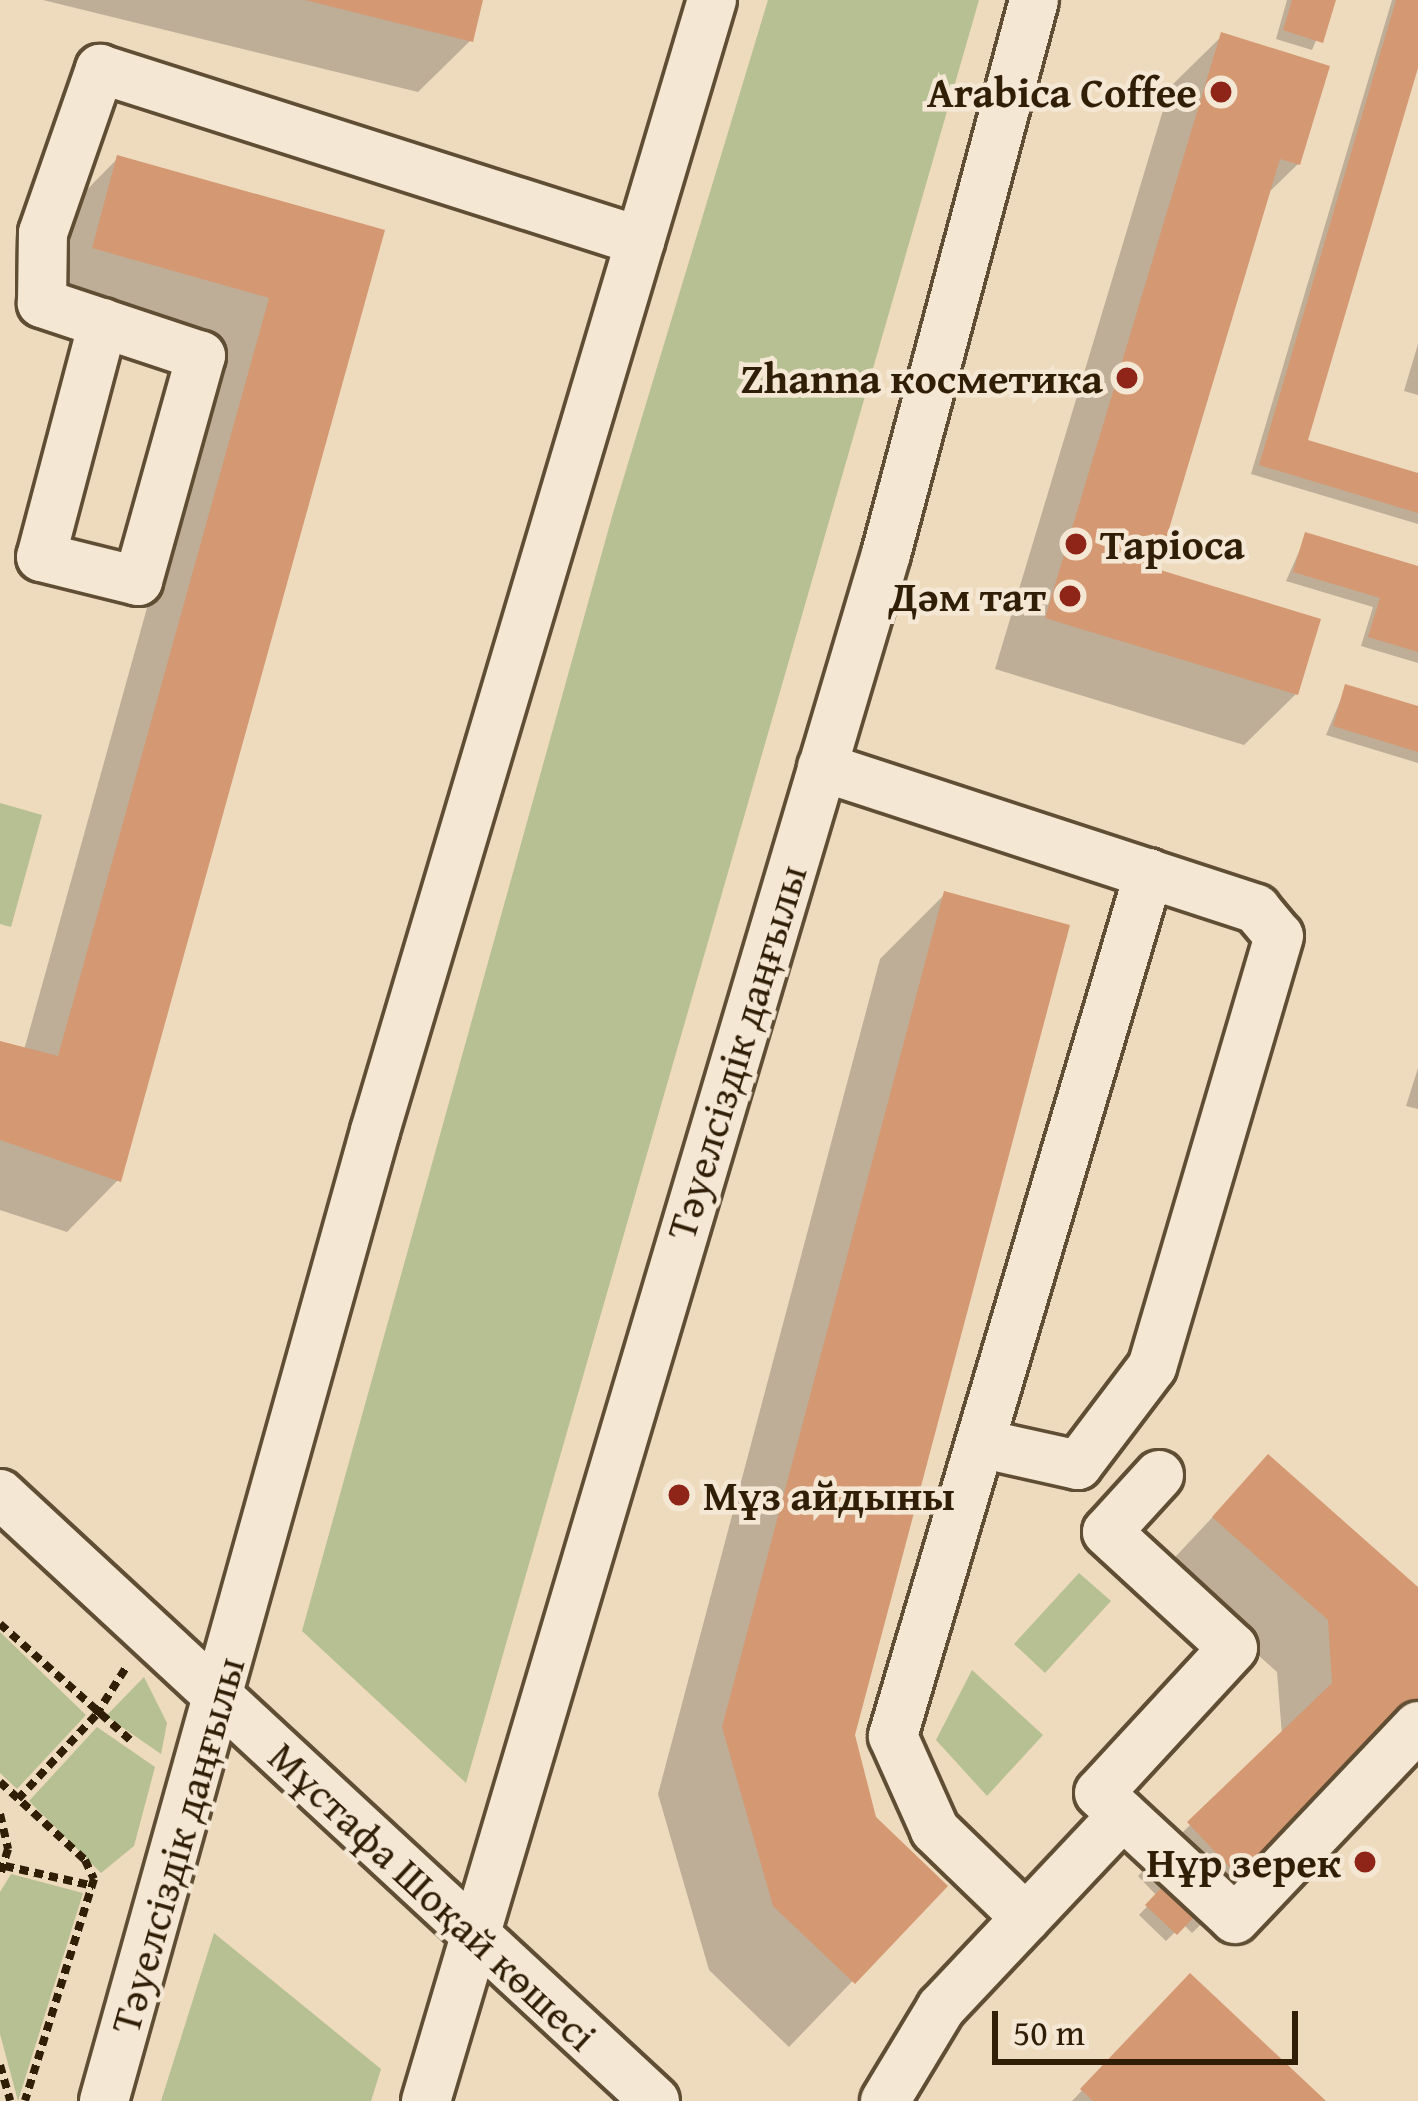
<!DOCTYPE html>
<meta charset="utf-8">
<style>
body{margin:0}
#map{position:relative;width:1418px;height:2101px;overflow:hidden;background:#eedabd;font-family:"Gentium Book Plus",serif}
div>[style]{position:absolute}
.green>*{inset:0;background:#b7c092}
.shadow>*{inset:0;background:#0003}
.building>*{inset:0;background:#d49872}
.path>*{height:8px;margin-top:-4px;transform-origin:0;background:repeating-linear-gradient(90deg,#301f06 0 9px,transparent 0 15px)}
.roads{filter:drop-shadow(3px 0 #604e34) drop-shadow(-3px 0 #604e34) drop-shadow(0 3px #604e34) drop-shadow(0 -3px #604e34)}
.minor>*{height:48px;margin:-24px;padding:0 24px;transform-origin:24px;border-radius:24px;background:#f4e7d4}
.dots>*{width:33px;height:33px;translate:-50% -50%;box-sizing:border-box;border:6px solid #f4e7d4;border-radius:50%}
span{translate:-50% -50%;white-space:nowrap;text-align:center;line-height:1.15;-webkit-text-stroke:9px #f4e7d4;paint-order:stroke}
.poi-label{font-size:42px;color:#301f06;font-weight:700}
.right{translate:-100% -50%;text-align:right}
.left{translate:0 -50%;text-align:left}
.street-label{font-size:42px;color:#301f06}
.scale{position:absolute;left:992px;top:2011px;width:306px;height:54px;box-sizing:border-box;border:6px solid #301f06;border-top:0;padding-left:15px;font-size:36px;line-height:42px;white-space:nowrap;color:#301f06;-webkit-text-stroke:9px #f4e7d4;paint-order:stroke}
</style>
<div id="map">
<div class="green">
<i style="clip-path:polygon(768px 0,979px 0,466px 1783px,302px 1631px,613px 513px)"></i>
<i style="clip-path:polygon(0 803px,42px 815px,11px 927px,0 924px)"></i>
<i style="clip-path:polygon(1079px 1573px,1111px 1601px,1045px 1673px,1014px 1644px)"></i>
<i style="clip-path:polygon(0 1632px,86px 1715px,17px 1789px,0 1773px)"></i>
<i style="clip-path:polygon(972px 1670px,1043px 1735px,987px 1796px,936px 1740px)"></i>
<i style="clip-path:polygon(144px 1677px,167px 1723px,161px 1754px,106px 1716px)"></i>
<i style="clip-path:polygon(97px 1727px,155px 1767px,134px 1846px,101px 1873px,29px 1801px)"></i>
<i style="clip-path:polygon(11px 1874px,83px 1893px,18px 2101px,0 2034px,0 1892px)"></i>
<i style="clip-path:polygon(214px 1933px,381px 2069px,371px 2101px,161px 2101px)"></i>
</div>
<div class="shadow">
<i style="clip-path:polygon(43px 0,480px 0,470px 41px,418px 92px)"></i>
<i style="clip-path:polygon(1287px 0,1333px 0,1312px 50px,1276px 39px)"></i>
<i style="clip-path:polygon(1392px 0,1418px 0,1418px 58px,1304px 442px,1418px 476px,1418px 524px,1251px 474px)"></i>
<i style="clip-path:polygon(1222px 36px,1298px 164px,1266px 195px,1153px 571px,1296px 694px,1244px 745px,995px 669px,1170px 87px)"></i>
<i style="clip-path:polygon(118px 158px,382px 232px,118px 1180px,67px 1232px,0 1210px,0 1044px,24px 1050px,219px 349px,42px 299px,67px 210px)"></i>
<i style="clip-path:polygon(1418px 344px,1418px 395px,1404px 391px)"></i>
<i style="clip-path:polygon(1306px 536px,1418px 569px,1418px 663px,1361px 646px,1373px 607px,1286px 581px)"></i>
<i style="clip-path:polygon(1346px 687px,1418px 709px,1418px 763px,1326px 735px)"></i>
<i style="clip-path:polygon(945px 894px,852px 1735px,873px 1819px,944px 1886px,789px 2047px,709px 1970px,658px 1794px,880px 959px)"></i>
<i style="clip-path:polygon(1418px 1068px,1418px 1109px,1406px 1106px)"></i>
<i style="clip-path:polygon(1268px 1458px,1418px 1591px,1418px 1671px,1363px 1768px,1192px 1933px,1183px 1924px,1166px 1941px,1139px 1915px,1157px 1896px,1138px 1876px,1282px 1735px,1277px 1672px,1163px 1570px)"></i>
<i style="clip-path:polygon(1171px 1996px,1321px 2101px,1072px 2101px)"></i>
</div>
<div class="building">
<i style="clip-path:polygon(305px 0,483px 0,473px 42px)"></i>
<i style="clip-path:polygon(1292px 0,1336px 0,1323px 43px,1283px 30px)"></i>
<i style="clip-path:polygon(1396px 0,1418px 0,1418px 68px,1308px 440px,1418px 473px,1418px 513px,1259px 465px)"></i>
<i style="clip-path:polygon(1221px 32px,1330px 66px,1300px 165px,1280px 159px,1157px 569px,1321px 619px,1298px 695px,1045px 618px)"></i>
<i style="clip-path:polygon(117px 155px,385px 230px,121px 1182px,0 1140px,0 1041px,58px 1056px,269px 298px,92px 248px)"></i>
<i style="clip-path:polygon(1305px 532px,1418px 566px,1418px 652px,1368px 637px,1380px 598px,1293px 572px)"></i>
<i style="clip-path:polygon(1345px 684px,1418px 706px,1418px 752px,1333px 726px)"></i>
<i style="clip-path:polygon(944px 891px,1070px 925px,855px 1735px,876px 1817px,948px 1886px,855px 1984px,773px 1906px,722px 1727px)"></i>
<i style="clip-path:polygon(1268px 1454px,1418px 1587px,1418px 1717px,1245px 1884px,1187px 1822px,1332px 1683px,1328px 1620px,1212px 1517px)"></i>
<i style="clip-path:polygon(1163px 1886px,1195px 1916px,1177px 1935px,1145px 1905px)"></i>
<i style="clip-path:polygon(1190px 1973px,1326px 2101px,1093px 2101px,1080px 2089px)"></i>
</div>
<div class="path">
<i style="left:0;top:1624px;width:174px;rotate:41.7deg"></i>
<i style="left:0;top:1782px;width:115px;rotate:42.5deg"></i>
<i style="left:85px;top:1860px;width:21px;rotate:65deg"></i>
<i style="left:94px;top:1879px;width:232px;rotate:107.3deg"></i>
<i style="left:18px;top:1799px;width:115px;rotate:-47.1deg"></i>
<i style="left:96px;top:1715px;width:58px;rotate:-57.7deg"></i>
<i style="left:0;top:1814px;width:36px;rotate:77deg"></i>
<i style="left:8px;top:1849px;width:27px;rotate:107deg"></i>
<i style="left:5px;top:1866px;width:91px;rotate:12.7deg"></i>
<i style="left:0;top:2065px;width:37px;rotate:74deg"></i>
</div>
<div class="roads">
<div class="minor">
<i style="left:103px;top:323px;width:242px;rotate:104.8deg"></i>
<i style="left:41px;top:557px;width:100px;rotate:13.9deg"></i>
<i style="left:138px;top:581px;width:234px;rotate:-74.4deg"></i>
<i style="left:201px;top:356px;width:168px;rotate:-161.6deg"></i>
<i style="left:42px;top:303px;width:70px;rotate:-89.2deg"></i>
<i style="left:43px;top:233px;width:174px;rotate:-70.8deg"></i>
<i style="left:100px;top:69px;width:567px;rotate:17.67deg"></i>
<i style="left:822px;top:767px;width:457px;rotate:18.1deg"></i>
<i style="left:1256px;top:909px;width:35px;rotate:50deg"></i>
<i style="left:1279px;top:936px;width:449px;rotate:106.4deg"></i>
<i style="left:1152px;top:1367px;width:123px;rotate:127.1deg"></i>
<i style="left:1078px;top:1465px;width:96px;rotate:-167.4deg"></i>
<i style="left:1159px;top:1475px;width:77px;rotate:132.4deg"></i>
<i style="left:1107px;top:1532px;width:171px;rotate:42.6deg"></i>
<i style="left:1233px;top:1648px;width:197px;rotate:132.7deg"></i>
<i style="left:1099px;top:1793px;width:185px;rotate:42.8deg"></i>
<i style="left:1235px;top:1919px;width:266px;rotate:-46.5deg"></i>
<i style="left:0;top:1494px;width:893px;rotate:42.82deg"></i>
<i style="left:1026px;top:1918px;width:127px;rotate:-136deg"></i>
<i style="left:935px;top:1830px;width:103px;rotate:-114.1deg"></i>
<i style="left:893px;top:1736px;width:900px;rotate:-73.48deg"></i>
<i style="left:104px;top:2101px;width:1007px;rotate:-74.39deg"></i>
<i style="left:375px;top:1131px;width:1180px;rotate:-73.41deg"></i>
<i style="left:426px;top:2101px;width:1614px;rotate:-73.44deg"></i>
<i style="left:886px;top:554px;width:573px;rotate:-75.04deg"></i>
<i style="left:885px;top:2101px;width:109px;rotate:-58.9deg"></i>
<i style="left:941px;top:2008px;width:265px;rotate:-46.7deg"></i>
</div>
</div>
<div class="dots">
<i style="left:1221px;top:92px;background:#8f2418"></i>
<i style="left:1127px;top:378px;background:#8f2418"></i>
<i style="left:1076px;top:544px;background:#8f2418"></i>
<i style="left:1070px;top:596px;background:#8f2418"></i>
<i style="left:679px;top:1495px;background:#8f2418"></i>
<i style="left:1365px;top:1862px;background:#8f2418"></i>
</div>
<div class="poi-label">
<span class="right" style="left:1197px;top:92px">Arabica Coffee</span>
<span class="right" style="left:1103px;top:378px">Zhanna косметика</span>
<span class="left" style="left:1100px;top:544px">Tapioca</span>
<span class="right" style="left:1046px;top:596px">Дәм тат</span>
<span class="left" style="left:703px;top:1495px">Мұз айдыны</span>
<span class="right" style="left:1341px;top:1862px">Нұр зерек</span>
</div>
<div class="street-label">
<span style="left:736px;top:1052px;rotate:-73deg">Тәуелсіздік даңғылы</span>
<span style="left:177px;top:1845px;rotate:-74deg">Тәуелсіздік даңғылы</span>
<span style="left:433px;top:1896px;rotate:43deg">Мұстафа Шоқай көшесі</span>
</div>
<div class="scale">50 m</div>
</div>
